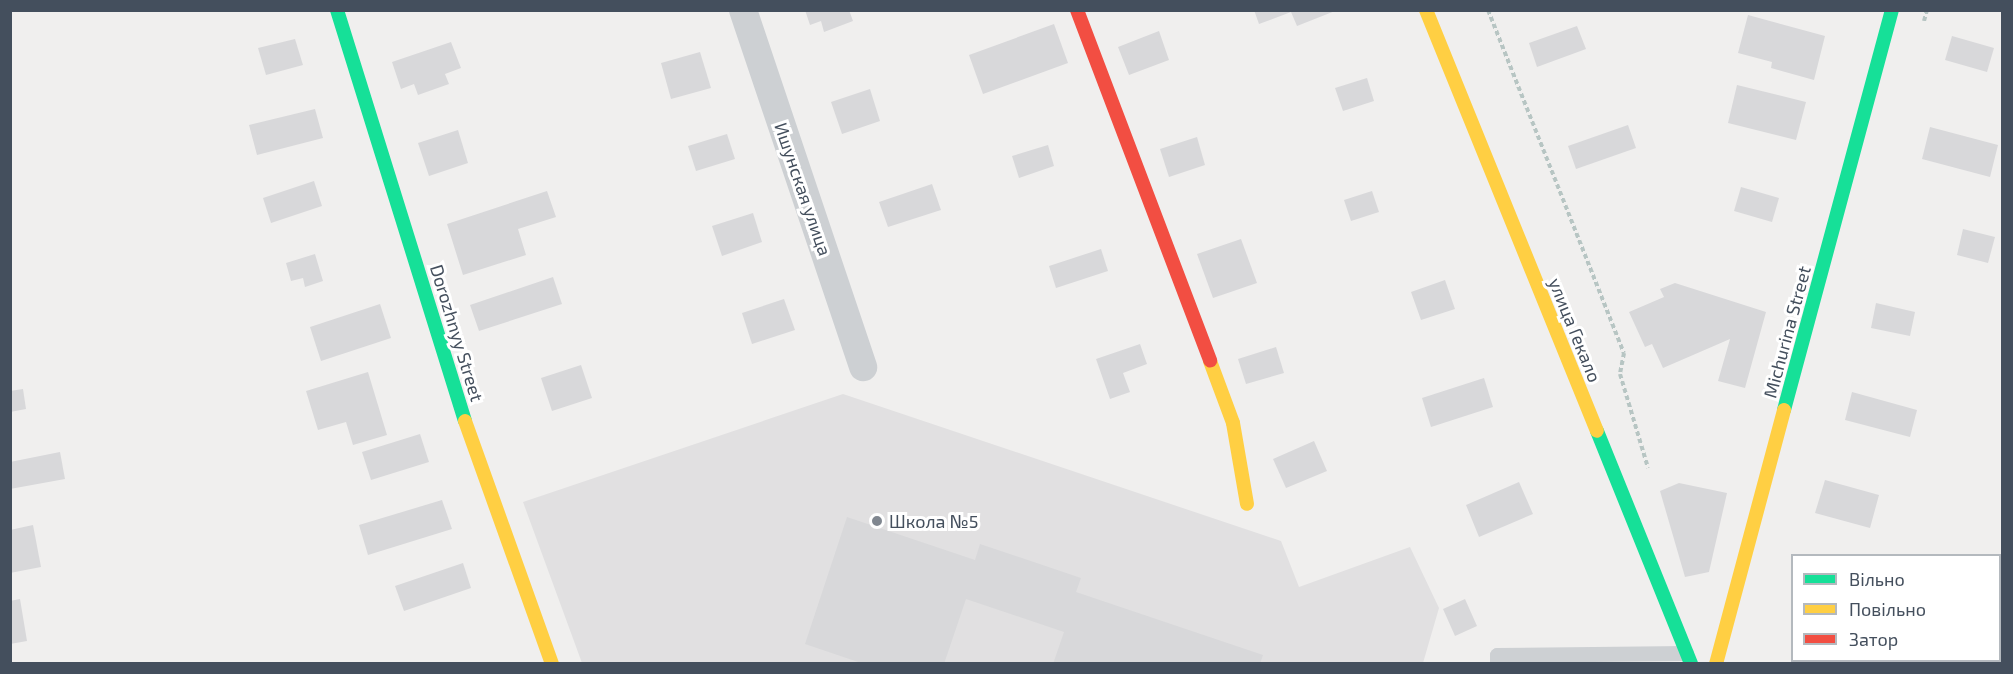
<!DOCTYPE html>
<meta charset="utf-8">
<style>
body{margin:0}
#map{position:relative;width:2013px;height:674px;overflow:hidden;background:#f0efee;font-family:"Exo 2",sans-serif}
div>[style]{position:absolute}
.education>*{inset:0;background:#e1e0e1}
.building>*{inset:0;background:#d8d8da}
.path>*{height:4px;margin-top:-2px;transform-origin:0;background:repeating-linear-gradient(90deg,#b7c5c3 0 4.5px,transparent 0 7.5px)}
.lane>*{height:15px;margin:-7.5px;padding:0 7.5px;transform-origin:7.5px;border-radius:7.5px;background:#cdd0d3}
.street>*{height:28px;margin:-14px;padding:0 14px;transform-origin:14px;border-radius:14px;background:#cdd0d3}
.fast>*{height:14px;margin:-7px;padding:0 7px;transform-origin:7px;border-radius:7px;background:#16e098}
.slow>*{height:14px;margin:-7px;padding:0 7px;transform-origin:7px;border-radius:7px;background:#ffcf43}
.jam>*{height:14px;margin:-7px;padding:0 7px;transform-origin:7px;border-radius:7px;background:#f24e42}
.dots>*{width:16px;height:16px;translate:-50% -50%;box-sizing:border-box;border:3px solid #fff;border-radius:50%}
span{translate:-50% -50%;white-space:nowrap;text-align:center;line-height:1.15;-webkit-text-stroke:6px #fff;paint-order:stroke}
.street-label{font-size:18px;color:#444f5d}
.poi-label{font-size:18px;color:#444f5d}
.left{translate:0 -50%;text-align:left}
.frame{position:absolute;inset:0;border:12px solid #444f5d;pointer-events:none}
.legend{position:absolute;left:1791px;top:554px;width:210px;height:108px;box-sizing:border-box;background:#fff;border:2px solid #b4b9be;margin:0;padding:8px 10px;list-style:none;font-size:18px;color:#444f5d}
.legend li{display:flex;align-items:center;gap:12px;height:30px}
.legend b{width:30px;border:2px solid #b4b9be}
</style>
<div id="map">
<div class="education">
<i style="clip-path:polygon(843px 394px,1281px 541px,1299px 587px,1410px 547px,1439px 608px,1423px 663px,582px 663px,523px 502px)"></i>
</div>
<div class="building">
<i style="clip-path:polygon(805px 10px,849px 10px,853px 21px,824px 32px,821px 21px,810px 25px)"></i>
<i style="clip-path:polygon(1254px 10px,1335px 10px,1335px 11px,1297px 26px,1291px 12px,1259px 24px)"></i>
<i style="clip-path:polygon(1748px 15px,1825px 36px,1814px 80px,1771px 68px,1772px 62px,1738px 53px)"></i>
<i style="clip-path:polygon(1054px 24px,1068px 63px,983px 94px,969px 55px)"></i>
<i style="clip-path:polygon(1577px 26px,1586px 49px,1537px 67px,1529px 43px)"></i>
<i style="clip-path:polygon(1159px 31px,1169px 60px,1129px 75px,1118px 47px)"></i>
<i style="clip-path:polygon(1952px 36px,1994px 48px,1987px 72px,1945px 60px)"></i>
<i style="clip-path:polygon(295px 39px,303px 65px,266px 75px,258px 48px)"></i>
<i style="clip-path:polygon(451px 42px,461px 68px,445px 74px,449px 84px,418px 95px,414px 84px,401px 89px,392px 62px)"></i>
<i style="clip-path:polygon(700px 52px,711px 88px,671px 99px,661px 63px)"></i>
<i style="clip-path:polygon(1367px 78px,1374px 101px,1343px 111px,1335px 88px)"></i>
<i style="clip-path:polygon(1737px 85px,1806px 102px,1796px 140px,1728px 123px)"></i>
<i style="clip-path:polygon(870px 89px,880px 121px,842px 134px,831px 102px)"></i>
<i style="clip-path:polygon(315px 109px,323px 138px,257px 155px,249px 125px)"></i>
<i style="clip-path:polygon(1628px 125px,1636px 148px,1576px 169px,1568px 146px)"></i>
<i style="clip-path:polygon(1930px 127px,1998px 145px,1990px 177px,1922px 159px)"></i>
<i style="clip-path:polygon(458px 130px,468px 163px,429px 176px,418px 143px)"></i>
<i style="clip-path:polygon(727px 134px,735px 159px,696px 171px,688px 146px)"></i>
<i style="clip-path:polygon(1197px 137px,1205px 165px,1169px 177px,1160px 149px)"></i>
<i style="clip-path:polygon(1048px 145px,1054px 166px,1019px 178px,1012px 156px)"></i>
<i style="clip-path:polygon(314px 181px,322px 206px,271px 223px,263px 198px)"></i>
<i style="clip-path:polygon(932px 184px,941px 210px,888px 227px,879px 202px)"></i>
<i style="clip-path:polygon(1741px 187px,1779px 198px,1772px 222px,1734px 211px)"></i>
<i style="clip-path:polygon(547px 191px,556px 217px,518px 229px,526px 255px,463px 275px,447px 224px)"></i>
<i style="clip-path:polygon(1372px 191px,1379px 212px,1351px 221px,1344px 200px)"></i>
<i style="clip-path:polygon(753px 213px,762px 242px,722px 256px,712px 226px)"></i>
<i style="clip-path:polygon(1963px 229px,1995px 237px,1988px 263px,1957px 255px)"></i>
<i style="clip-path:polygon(1241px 239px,1257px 283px,1213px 298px,1197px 254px)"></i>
<i style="clip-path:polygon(1101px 249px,1108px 271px,1056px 288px,1049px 266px)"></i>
<i style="clip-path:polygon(315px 254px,323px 281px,305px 287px,303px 278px,291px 281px,286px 263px)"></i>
<i style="clip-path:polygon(553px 277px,562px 304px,479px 331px,470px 305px)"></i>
<i style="clip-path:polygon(1445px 280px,1455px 309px,1421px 320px,1411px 292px)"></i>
<i style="clip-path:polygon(1675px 283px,1766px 312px,1745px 388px,1718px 381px,1730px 339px,1663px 368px,1652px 344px,1645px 347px,1629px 312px,1664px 297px,1660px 289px)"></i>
<i style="clip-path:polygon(784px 299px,795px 330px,752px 344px,742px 313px)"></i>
<i style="clip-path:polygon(1876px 303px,1915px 312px,1910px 336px,1871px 328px)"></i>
<i style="clip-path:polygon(380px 304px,391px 338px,321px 361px,310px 327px)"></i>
<i style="clip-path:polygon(1140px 344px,1147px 364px,1123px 373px,1130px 392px,1110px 399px,1096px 359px)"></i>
<i style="clip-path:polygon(1276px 347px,1284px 373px,1246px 384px,1238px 359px)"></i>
<i style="clip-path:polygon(581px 365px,592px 398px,552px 411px,541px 378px)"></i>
<i style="clip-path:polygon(368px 372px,387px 435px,353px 445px,346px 422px,318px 430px,306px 391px)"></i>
<i style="clip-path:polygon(1484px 378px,1493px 407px,1431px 427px,1422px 398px)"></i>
<i style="clip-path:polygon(23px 389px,26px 409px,10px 412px,10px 391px)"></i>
<i style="clip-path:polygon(1852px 392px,1917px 410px,1910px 437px,1845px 420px)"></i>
<i style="clip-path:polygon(420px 434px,429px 462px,371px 480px,362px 452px)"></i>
<i style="clip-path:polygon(1314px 441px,1327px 471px,1286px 488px,1273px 459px)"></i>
<i style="clip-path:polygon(60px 452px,65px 479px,10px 489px,10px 462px)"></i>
<i style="clip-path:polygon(1825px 480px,1879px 495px,1870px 528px,1815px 513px)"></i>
<i style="clip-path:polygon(1519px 482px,1533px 514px,1479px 537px,1466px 505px)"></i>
<i style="clip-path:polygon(1679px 483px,1727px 493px,1709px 572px,1685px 577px,1660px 491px)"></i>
<i style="clip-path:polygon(442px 500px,452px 529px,368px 555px,359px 525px)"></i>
<i style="clip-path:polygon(847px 517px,975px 560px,980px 544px,1081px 578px,1076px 592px,1263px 655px,1260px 664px,1053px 664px,1064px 632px,966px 599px,944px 664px,864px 664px,805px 644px)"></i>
<i style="clip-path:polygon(33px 525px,41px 567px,10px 573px,10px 530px)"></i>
<i style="clip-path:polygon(463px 563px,471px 588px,404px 611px,395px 586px)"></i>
<i style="clip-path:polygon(20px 599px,27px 641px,10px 644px,10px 601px)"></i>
<i style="clip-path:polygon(1465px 599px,1477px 626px,1455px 636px,1443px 609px)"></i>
</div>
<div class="path">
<i style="left:1488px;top:10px;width:369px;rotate:68.4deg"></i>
<i style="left:1624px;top:353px;width:21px;rotate:101deg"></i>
<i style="left:1620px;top:374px;width:98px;rotate:73.4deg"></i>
<i style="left:1924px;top:21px;width:11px;rotate:-75deg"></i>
</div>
<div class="lane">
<i style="left:1497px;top:664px;width:9px;rotate:-90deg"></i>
<i style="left:1497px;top:655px;width:189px;rotate:-0.6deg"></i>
</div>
<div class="street">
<i style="left:743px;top:10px;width:377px;rotate:71.4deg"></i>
</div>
<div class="fast">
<i style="left:337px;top:10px;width:430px;rotate:72.7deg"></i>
<i style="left:1784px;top:410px;width:414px;rotate:-74.9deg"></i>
<i style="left:1597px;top:431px;width:251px;rotate:68deg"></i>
</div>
<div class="slow">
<i style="left:1426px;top:10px;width:454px;rotate:67.9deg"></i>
<i style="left:1210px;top:361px;width:66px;rotate:69.6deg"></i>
<i style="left:1233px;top:423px;width:82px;rotate:80.2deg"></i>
<i style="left:465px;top:421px;width:258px;rotate:70.3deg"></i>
<i style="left:1716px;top:664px;width:263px;rotate:-75deg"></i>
</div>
<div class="jam">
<i style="left:1077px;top:10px;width:375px;rotate:69.2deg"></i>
</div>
<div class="dots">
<i style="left:877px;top:521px;background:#808790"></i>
</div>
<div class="street-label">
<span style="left:803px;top:189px;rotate:71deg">Ишунская улица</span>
<span style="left:1575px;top:330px;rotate:68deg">улица Гекало</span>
<span style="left:1787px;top:332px;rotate:-75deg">Michurina Street</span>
<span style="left:457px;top:333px;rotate:73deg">Dorozhnyy Street</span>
</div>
<div class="poi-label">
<span class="left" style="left:889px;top:521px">Школа №5</span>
</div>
<div class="frame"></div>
<ul class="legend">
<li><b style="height:8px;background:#16e098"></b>Вільно</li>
<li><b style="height:8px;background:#ffcf43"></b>Повільно</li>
<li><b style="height:8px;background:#f24e42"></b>Затор</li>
</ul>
</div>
